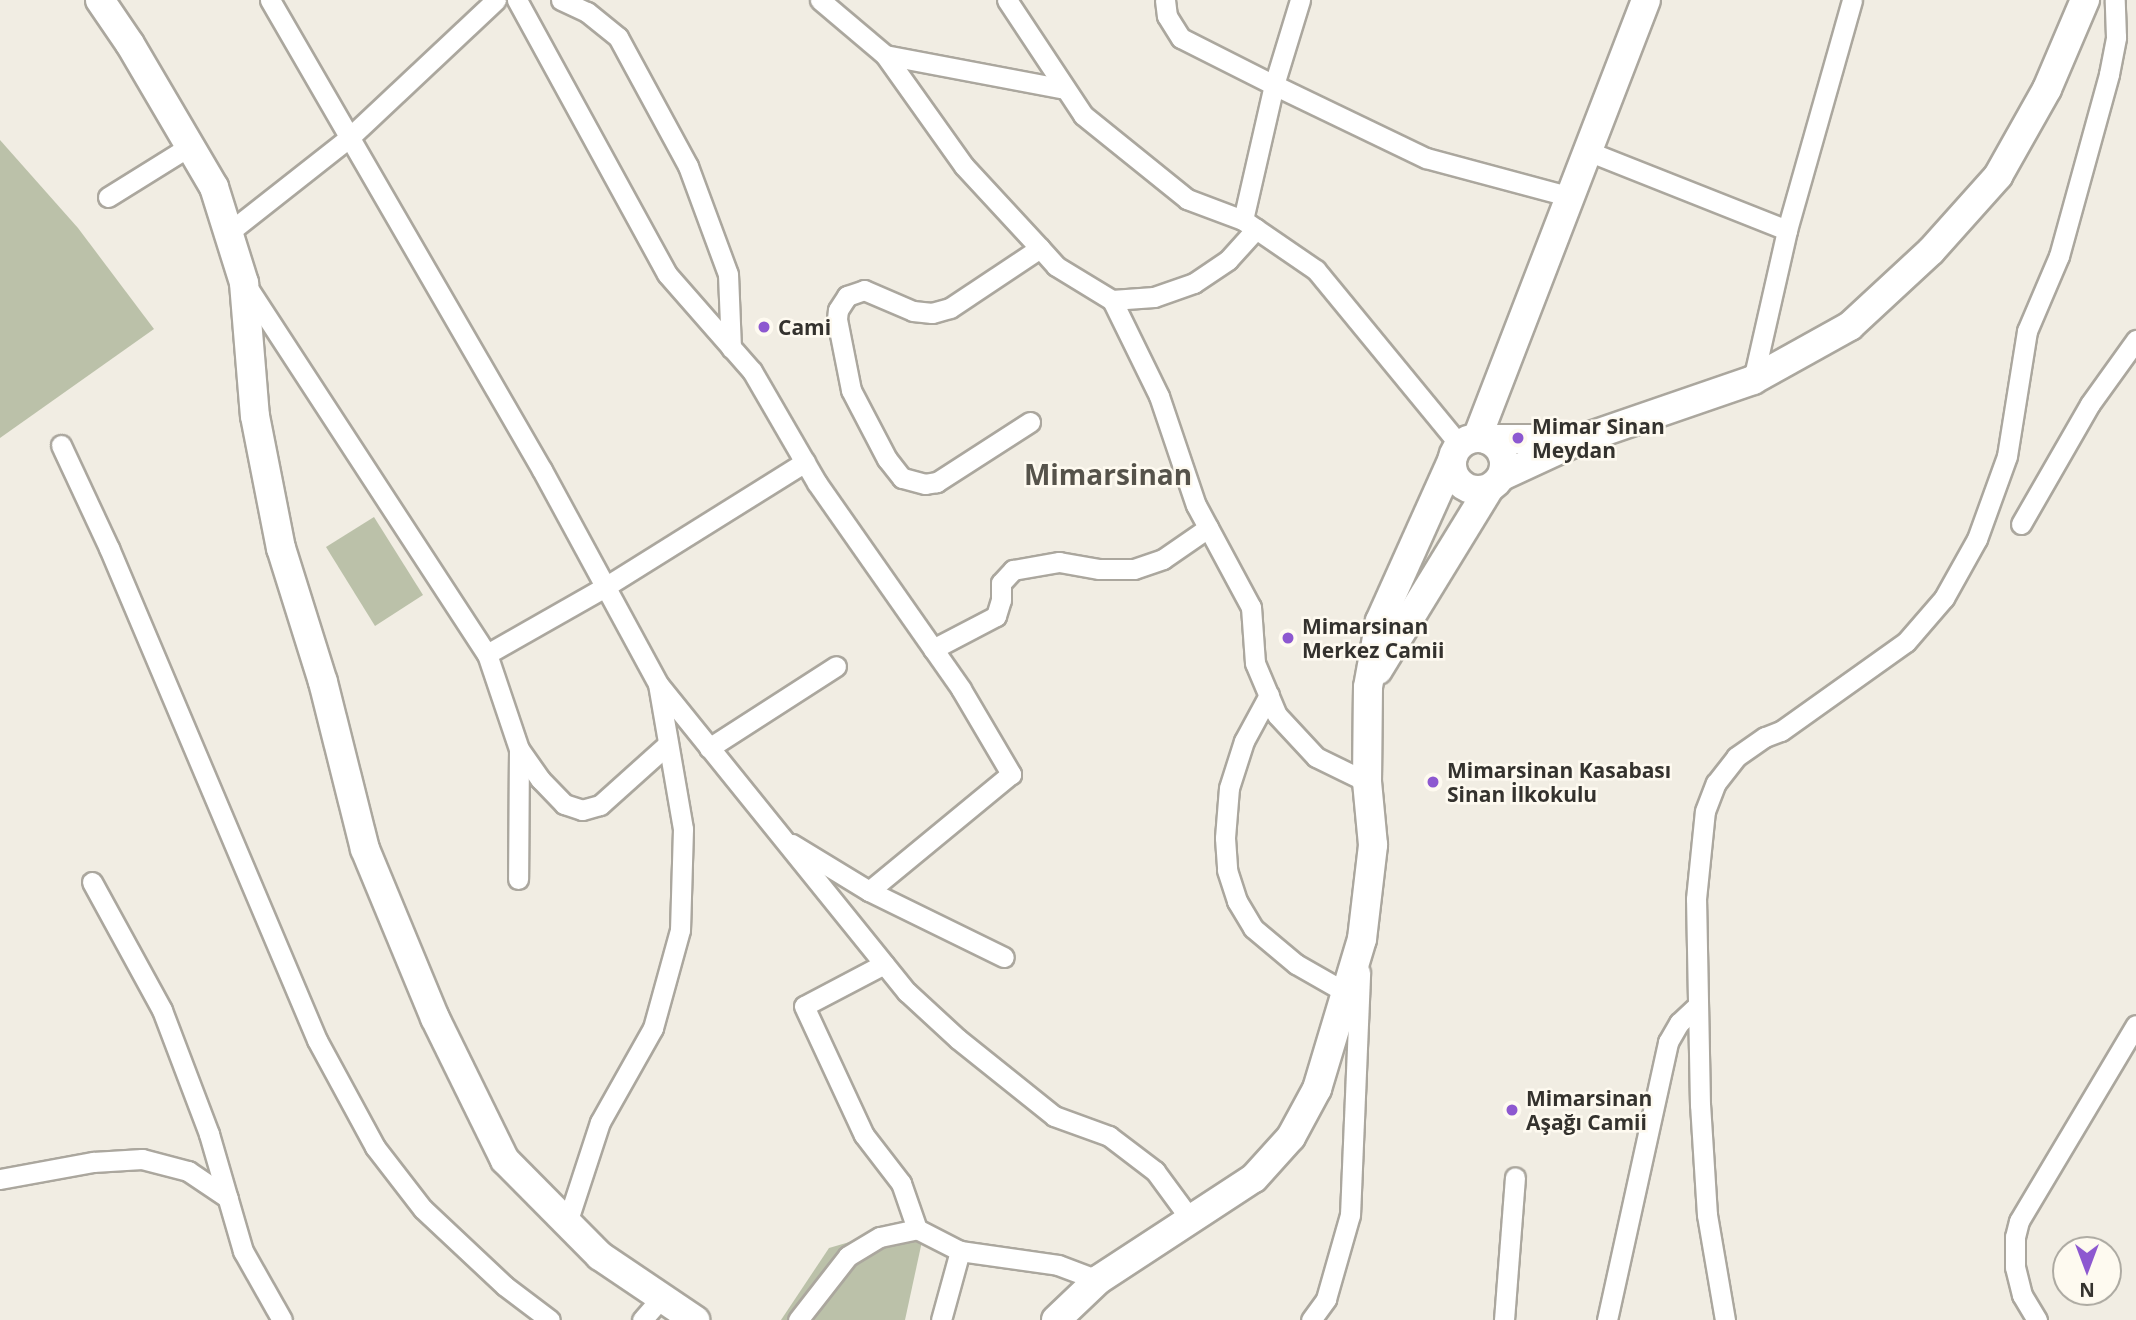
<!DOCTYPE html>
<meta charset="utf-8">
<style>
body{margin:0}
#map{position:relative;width:2136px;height:1320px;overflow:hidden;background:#f1ede3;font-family:"Open Sans",sans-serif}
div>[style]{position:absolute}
.green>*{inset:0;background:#bbc1a9}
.roads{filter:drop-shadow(2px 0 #aba79e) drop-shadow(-2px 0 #aba79e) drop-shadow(0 2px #aba79e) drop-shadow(0 -2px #aba79e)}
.street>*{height:19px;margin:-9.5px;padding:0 9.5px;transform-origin:9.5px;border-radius:9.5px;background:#fff}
.secondary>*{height:28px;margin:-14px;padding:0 14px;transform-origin:14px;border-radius:14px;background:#fff}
.secondary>.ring{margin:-14px;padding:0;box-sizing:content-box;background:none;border:28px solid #fff;border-radius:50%}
.dots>*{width:19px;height:19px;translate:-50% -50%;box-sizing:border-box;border:4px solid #fefaf0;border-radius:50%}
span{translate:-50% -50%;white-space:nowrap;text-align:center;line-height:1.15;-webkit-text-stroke:5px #fefaf0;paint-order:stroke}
.poi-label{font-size:21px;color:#34322e;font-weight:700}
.left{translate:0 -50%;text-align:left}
.district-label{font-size:28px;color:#56534b;font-weight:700}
.north{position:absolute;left:2052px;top:1236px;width:70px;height:70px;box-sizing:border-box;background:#fefaf0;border:2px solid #adaaa2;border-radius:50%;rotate:180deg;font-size:19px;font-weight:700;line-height:28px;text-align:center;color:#34322e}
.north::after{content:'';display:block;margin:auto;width:24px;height:32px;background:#8d58d0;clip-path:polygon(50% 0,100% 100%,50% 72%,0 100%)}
</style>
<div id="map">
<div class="green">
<i style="clip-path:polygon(0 140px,78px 228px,154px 329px,0 438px)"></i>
<i style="clip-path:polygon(374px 517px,423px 595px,375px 626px,326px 547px)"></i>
<i style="clip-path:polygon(894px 1229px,924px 1232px,905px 1320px,781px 1320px,829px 1248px)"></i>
</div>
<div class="roads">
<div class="street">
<i style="left:270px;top:0;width:543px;rotate:59.94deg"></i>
<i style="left:542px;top:470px;width:243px;rotate:61.5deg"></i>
<i style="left:658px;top:684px;width:147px;rotate:80.2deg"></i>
<i style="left:683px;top:829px;width:101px;rotate:91.7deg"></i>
<i style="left:680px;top:930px;width:102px;rotate:105.4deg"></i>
<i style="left:653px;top:1028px;width:108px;rotate:119.4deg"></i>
<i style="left:600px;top:1122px;width:106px;rotate:108.1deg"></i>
<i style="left:517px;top:0;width:312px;rotate:61.3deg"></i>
<i style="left:667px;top:274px;width:129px;rotate:48.8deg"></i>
<i style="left:752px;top:371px;width:129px;rotate:59.9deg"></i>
<i style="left:817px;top:483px;width:251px;rotate:55deg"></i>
<i style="left:961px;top:689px;width:99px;rotate:59.5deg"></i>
<i style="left:1011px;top:774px;width:184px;rotate:140.5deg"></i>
<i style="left:561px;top:0;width:29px;rotate:25deg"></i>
<i style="left:587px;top:12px;width:40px;rotate:39deg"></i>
<i style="left:618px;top:37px;width:147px;rotate:61.5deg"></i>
<i style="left:688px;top:166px;width:115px;rotate:69.7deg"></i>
<i style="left:728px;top:274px;width:74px;rotate:87.7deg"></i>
<i style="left:820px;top:0;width:85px;rotate:40.2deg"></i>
<i style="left:885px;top:55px;width:183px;rotate:10.7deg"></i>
<i style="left:1007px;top:0;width:138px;rotate:56.5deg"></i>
<i style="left:1083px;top:115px;width:134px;rotate:38.9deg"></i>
<i style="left:1187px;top:199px;width:60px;rotate:20.6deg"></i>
<i style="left:1243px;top:220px;width:88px;rotate:34.4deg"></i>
<i style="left:1316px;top:270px;width:227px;rotate:50.6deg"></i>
<i style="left:1165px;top:0;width:16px;rotate:83deg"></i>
<i style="left:1167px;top:16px;width:26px;rotate:58deg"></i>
<i style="left:1181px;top:38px;width:104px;rotate:26.8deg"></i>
<i style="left:1274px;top:85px;width:169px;rotate:25.7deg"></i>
<i style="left:1426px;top:158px;width:151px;rotate:15deg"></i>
<i style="left:885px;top:55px;width:136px;rotate:54.6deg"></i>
<i style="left:964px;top:166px;width:112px;rotate:47.2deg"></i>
<i style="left:1040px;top:248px;width:24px;rotate:48deg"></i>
<i style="left:1056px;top:266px;width:66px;rotate:31.3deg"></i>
<i style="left:1112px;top:300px;width:42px;rotate:-4.1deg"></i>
<i style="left:1154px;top:297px;width:42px;rotate:-19.3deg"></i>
<i style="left:1194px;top:283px;width:41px;rotate:-34.1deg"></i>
<i style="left:1228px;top:260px;width:42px;rotate:-47.9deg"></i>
<i style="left:1590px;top:152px;width:212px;rotate:21.6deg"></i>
<i style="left:108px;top:197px;width:97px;rotate:-31.9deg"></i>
<i style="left:1243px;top:220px;width:139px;rotate:-77.1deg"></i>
<i style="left:1274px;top:85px;width:89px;rotate:-73deg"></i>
<i style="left:228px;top:233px;width:155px;rotate:-38.2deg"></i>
<i style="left:350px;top:137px;width:200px;rotate:-43.2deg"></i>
<i style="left:246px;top:285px;width:441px;rotate:56.9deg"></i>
<i style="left:487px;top:654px;width:100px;rotate:71.4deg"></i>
<i style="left:519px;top:749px;width:130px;rotate:90.4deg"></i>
<i style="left:1112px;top:300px;width:107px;rotate:63.9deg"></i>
<i style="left:1159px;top:396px;width:115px;rotate:71.3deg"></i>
<i style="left:1196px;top:505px;width:116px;rotate:61.7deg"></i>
<i style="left:1251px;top:607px;width:56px;rotate:85.9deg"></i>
<i style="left:1255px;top:663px;width:56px;rotate:67.1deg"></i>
<i style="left:1277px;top:715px;width:57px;rotate:47.1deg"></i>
<i style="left:1316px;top:757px;width:57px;rotate:26.1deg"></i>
<i style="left:1753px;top:380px;width:154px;rotate:-77.2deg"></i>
<i style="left:1787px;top:230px;width:239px;rotate:-74.2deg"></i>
<i style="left:1030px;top:422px;width:111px;rotate:147.2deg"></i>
<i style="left:937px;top:482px;width:12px;rotate:171deg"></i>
<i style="left:925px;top:484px;width:24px;rotate:-165deg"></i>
<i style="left:902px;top:478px;width:24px;rotate:-128deg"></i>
<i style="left:887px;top:459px;width:78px;rotate:-117.6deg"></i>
<i style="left:851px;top:390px;width:72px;rotate:-101.2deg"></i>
<i style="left:837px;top:319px;width:9px;rotate:-84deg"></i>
<i style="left:838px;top:310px;width:17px;rotate:-57deg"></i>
<i style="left:847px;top:296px;width:18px;rotate:-19deg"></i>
<i style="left:864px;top:290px;width:53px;rotate:23.2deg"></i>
<i style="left:913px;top:311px;width:19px;rotate:6deg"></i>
<i style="left:932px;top:313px;width:19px;rotate:-16deg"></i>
<i style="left:950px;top:308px;width:108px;rotate:-33.7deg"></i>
<i style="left:61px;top:445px;width:114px;rotate:65deg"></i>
<i style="left:109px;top:548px;width:534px;rotate:67.08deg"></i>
<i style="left:317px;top:1040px;width:122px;rotate:61.5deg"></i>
<i style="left:375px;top:1147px;width:78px;rotate:52.3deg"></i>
<i style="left:423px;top:1209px;width:112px;rotate:43.2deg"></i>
<i style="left:505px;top:1286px;width:56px;rotate:37.1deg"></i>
<i style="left:2021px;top:524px;width:138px;rotate:-60.1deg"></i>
<i style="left:2090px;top:404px;width:79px;rotate:-54.3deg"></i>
<i style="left:933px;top:649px;width:71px;rotate:-27.6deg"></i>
<i style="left:996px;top:616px;width:17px;rotate:-73deg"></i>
<i style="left:1001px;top:600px;width:17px;rotate:-90deg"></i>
<i style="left:1001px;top:583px;width:18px;rotate:-47deg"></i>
<i style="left:1013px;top:570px;width:47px;rotate:-9.9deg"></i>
<i style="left:1059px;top:562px;width:41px;rotate:9.9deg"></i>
<i style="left:1099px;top:569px;width:35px"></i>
<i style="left:1134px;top:569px;width:31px;rotate:-19deg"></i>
<i style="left:1163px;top:559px;width:55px;rotate:-34.6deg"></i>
<i style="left:487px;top:654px;width:136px;rotate:-29.6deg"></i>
<i style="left:605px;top:587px;width:236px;rotate:-32deg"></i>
<i style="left:659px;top:685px;width:395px;rotate:51.1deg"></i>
<i style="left:907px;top:992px;width:69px;rotate:42.7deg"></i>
<i style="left:958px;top:1039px;width:123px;rotate:38.7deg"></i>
<i style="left:1054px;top:1116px;width:59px;rotate:20deg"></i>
<i style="left:1109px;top:1136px;width:58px;rotate:37.3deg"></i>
<i style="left:1155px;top:1171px;width:61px;rotate:53.7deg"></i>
<i style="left:1269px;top:695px;width:52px;rotate:118.5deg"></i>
<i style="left:1244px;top:741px;width:49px;rotate:107.7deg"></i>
<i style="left:1229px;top:788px;width:50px;rotate:94.6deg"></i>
<i style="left:1225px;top:838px;width:32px;rotate:86deg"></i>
<i style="left:1227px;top:870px;width:33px;rotate:72deg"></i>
<i style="left:1237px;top:901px;width:31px;rotate:59deg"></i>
<i style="left:1253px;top:928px;width:56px;rotate:39.9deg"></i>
<i style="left:1296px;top:964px;width:56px;rotate:29.7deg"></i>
<i style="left:709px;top:748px;width:151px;rotate:-32.8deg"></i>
<i style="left:519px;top:749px;width:37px;rotate:55deg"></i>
<i style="left:540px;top:779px;width:35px;rotate:46deg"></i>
<i style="left:564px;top:804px;width:19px;rotate:18deg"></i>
<i style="left:582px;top:810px;width:19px;rotate:-16deg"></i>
<i style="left:600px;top:805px;width:91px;rotate:-41.9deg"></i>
<i style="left:792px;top:844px;width:90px;rotate:31.4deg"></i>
<i style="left:869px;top:891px;width:150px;rotate:26.1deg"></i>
<i style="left:92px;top:882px;width:146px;rotate:61.3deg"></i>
<i style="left:162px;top:1010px;width:133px;rotate:69.2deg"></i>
<i style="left:209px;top:1134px;width:122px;rotate:73.8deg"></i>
<i style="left:243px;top:1251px;width:79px;rotate:60.5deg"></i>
<i style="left:884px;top:964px;width:90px;rotate:152.3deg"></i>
<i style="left:804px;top:1006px;width:142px;rotate:65.1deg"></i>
<i style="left:864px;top:1135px;width:61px;rotate:52.4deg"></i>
<i style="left:901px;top:1183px;width:49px;rotate:70.8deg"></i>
<i style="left:917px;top:1229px;width:48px;rotate:27.1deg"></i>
<i style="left:960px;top:1251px;width:99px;rotate:8.1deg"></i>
<i style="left:1058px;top:1265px;width:43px;rotate:20.6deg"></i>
<i style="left:0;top:1179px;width:95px;rotate:-10.4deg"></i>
<i style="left:93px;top:1162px;width:49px;rotate:-3.5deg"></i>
<i style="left:142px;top:1159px;width:48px;rotate:14.6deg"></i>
<i style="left:188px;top:1171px;width:48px;rotate:34deg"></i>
<i style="left:642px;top:1320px;width:29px;rotate:-49deg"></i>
<i style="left:798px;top:1320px;width:81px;rotate:-52deg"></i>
<i style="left:848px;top:1256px;width:37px;rotate:-31deg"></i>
<i style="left:880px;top:1237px;width:38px;rotate:-12deg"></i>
<i style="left:941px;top:1320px;width:72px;rotate:-74.6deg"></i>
<i style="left:1311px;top:1320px;width:26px;rotate:-54deg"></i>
<i style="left:1326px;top:1299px;width:87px;rotate:-74.1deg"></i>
<i style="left:1350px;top:1215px;width:243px;rotate:-87.6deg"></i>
<i style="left:1504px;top:1320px;width:143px;rotate:-85.6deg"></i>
<i style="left:1607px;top:1320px;width:285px;rotate:-77.6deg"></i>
<i style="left:1668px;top:1042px;width:22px;rotate:-60deg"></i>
<i style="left:1679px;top:1023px;width:23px;rotate:-43deg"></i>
<i style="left:1725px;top:1320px;width:107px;rotate:-99.7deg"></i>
<i style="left:1707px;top:1215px;width:110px;rotate:-93.6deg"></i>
<i style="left:1700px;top:1105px;width:206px;rotate:-91.1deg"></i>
<i style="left:1696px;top:899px;width:88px;rotate:-84.2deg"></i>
<i style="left:1705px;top:811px;width:30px;rotate:-69deg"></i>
<i style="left:1716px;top:783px;width:33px;rotate:-52deg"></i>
<i style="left:1736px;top:757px;width:35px;rotate:-35deg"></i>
<i style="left:1765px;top:737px;width:17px;rotate:-21deg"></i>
<i style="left:1781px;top:731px;width:153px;rotate:-35.5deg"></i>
<i style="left:1906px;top:642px;width:58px;rotate:-49.2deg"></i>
<i style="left:1944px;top:598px;width:68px;rotate:-60.8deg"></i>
<i style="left:1977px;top:539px;width:88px;rotate:-70.1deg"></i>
<i style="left:2007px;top:456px;width:127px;rotate:-80.9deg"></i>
<i style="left:2027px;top:331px;width:82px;rotate:-66.9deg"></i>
<i style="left:2059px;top:256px;width:189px;rotate:-74.6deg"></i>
<i style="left:2109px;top:74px;width:38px;rotate:-79deg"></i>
<i style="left:2116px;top:37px;width:37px;rotate:-92deg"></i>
<i style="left:2037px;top:1320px;width:29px;rotate:-121deg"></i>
<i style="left:2022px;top:1295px;width:29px;rotate:-104deg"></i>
<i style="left:2015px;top:1267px;width:30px;rotate:-90deg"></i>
<i style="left:2015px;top:1237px;width:16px;rotate:-76deg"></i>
<i style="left:2019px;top:1221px;width:228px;rotate:-59.2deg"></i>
</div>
<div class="secondary">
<i style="left:100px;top:0;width:53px;rotate:55.7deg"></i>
<i style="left:130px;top:44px;width:166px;rotate:59.6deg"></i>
<i style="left:214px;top:187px;width:101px;rotate:72.6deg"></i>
<i style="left:244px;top:283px;width:133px;rotate:85.3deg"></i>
<i style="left:255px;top:416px;width:135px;rotate:78.9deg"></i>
<i style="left:281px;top:548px;width:140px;rotate:72.6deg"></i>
<i style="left:323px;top:682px;width:172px;rotate:75.9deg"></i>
<i style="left:365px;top:849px;width:183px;rotate:67.5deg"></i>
<i style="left:435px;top:1018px;width:158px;rotate:63.8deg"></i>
<i style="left:505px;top:1160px;width:135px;rotate:45.3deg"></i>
<i style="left:600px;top:1256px;width:115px;rotate:34deg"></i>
<i class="ring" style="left:1452px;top:438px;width:24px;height:24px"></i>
<i style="left:1477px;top:438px;width:469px;rotate:-68.9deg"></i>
<i style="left:1486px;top:439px;width:89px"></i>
<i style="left:1502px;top:476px;width:88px;rotate:-24.8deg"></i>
<i style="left:1582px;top:439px;width:181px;rotate:-19deg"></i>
<i style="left:1753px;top:380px;width:111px;rotate:-29.1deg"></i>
<i style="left:1850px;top:326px;width:110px;rotate:-42.8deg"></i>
<i style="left:1931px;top:251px;width:101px;rotate:-48.2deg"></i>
<i style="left:1998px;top:176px;width:100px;rotate:-60.6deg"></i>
<i style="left:2047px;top:89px;width:97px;rotate:-66.9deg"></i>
<i style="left:1378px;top:670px;width:212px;rotate:-58.5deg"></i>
<i style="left:1056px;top:1320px;width:58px;rotate:-43.6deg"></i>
<i style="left:1098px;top:1280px;width:186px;rotate:-33.2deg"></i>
<i style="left:1254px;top:1178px;width:55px;rotate:-47.9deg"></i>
<i style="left:1291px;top:1137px;width:55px;rotate:-61.6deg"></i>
<i style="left:1317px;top:1089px;width:157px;rotate:-73.3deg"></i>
<i style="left:1362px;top:939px;width:95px;rotate:-83.3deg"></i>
<i style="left:1373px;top:845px;width:63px;rotate:-95.4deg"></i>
<i style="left:1367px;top:782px;width:95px;rotate:-89.4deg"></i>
<i style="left:1368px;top:687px;width:67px;rotate:-79.7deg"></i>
<i style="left:1380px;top:621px;width:175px;rotate:-65.8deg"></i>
</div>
</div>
<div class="dots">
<i style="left:764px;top:327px;background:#8d58d0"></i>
<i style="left:1518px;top:438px;background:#8d58d0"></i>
<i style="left:1288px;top:638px;background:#8d58d0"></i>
<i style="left:1433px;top:782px;background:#8d58d0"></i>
<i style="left:1512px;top:1110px;background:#8d58d0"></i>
</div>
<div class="poi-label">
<span class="left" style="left:778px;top:327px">Cami</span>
<span class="left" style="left:1532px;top:438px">Mimar Sinan<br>Meydan</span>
<span class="left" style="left:1302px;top:638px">Mimarsinan<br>Merkez Camii</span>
<span class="left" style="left:1447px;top:782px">Mimarsinan Kasabası<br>Sinan İlkokulu</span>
<span class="left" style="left:1526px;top:1110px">Mimarsinan<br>Aşağı Camii</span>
</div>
<div class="district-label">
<span style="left:1108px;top:474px">Mimarsinan</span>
</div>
<div class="north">N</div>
</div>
